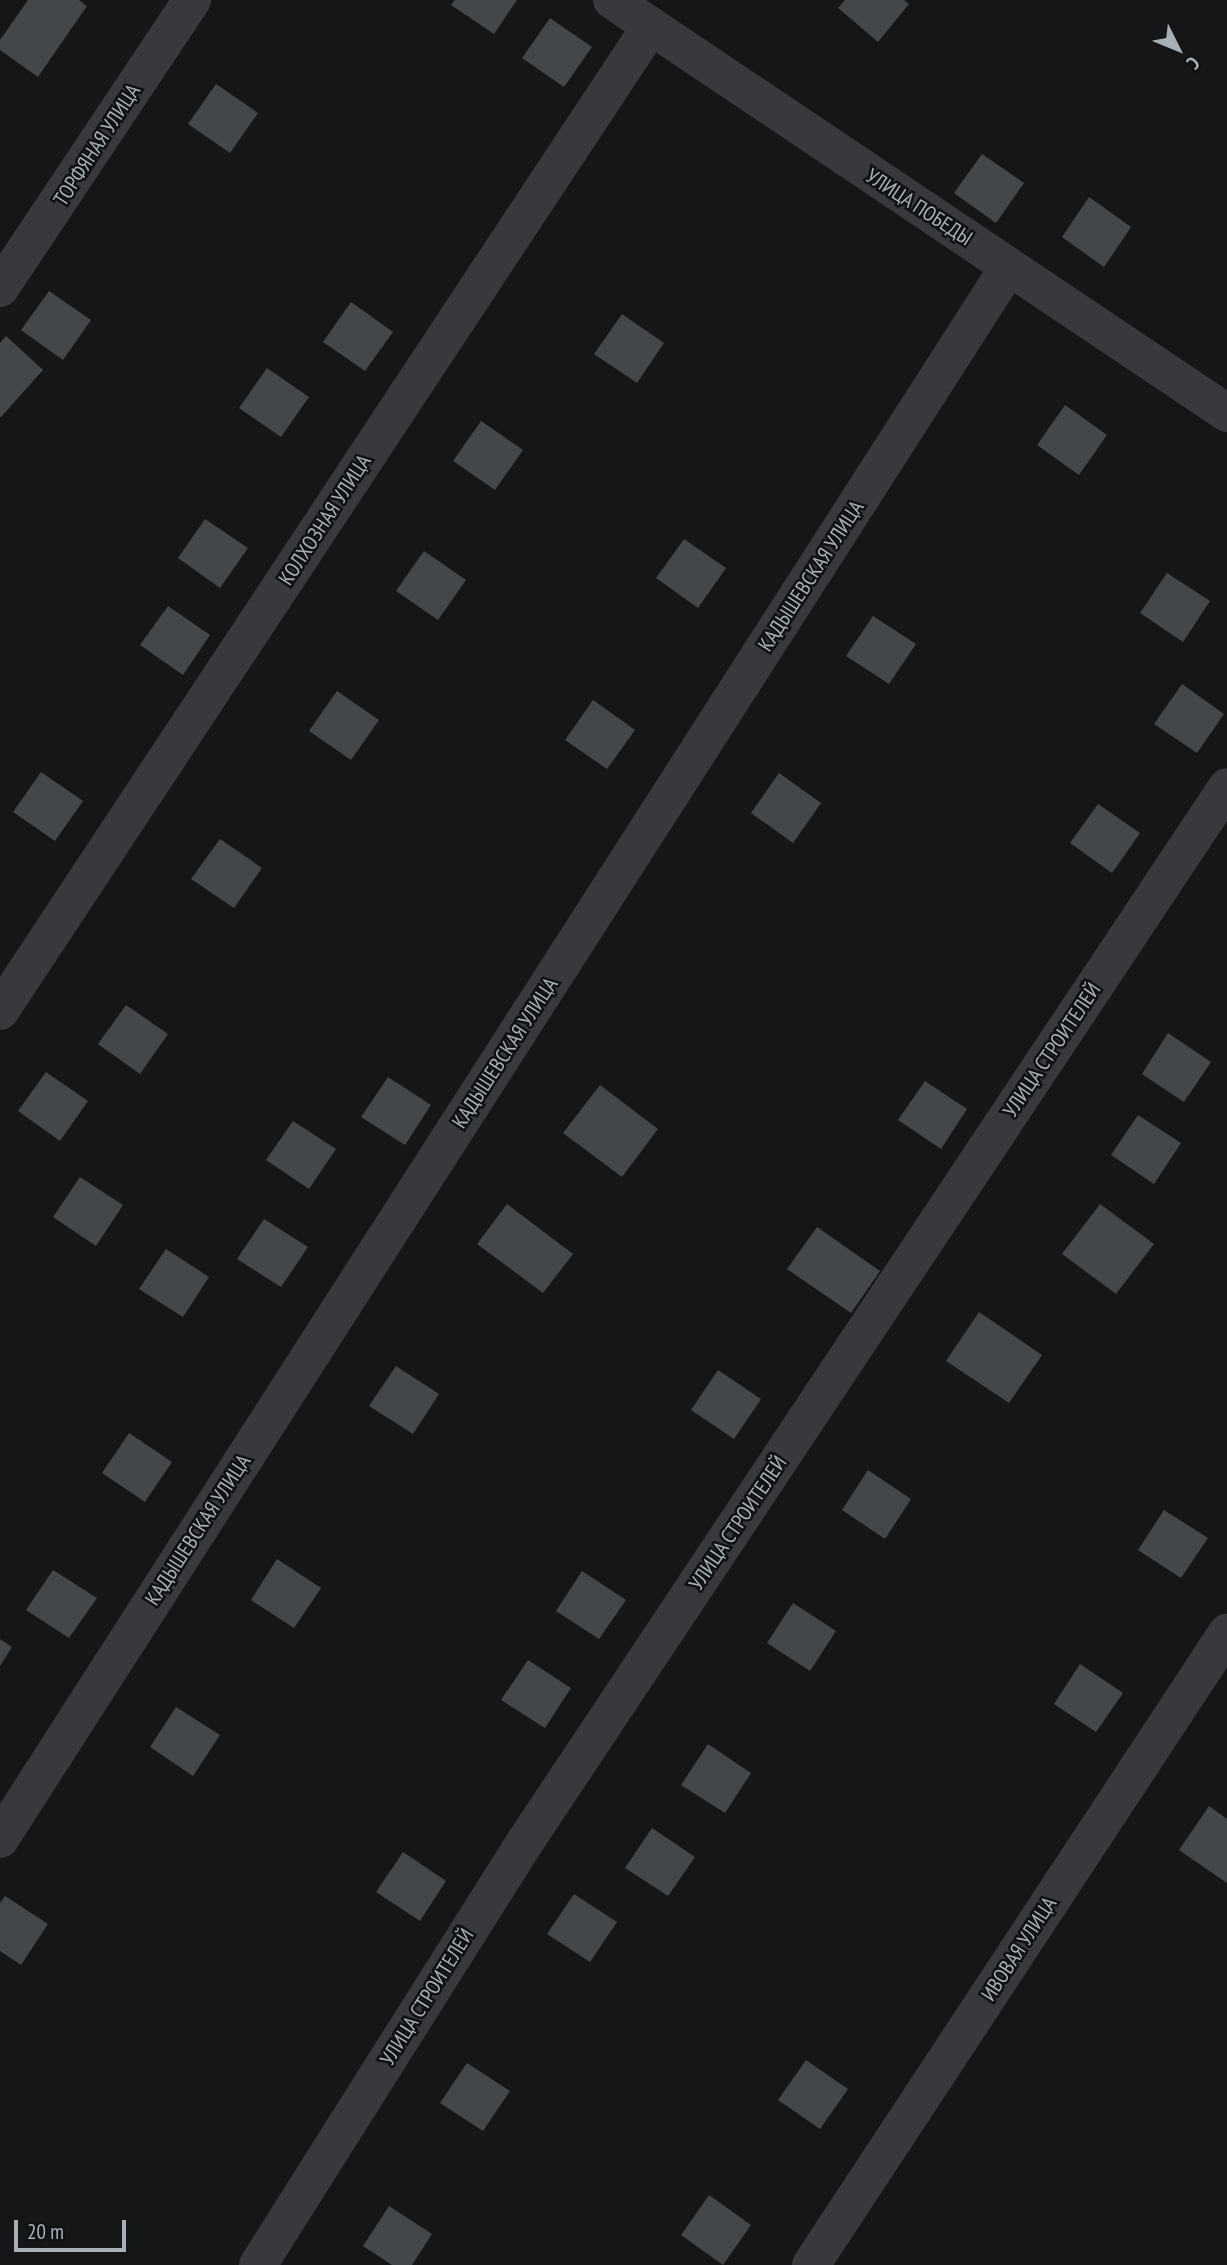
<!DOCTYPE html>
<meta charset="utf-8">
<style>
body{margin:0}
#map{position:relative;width:1227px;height:2265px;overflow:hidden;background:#151617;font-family:"PT Sans Narrow",sans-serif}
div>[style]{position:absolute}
.building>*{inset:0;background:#44474a}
.minor>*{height:38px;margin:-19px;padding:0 19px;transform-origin:19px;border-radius:19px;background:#37393c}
span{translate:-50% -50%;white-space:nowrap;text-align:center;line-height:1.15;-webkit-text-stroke:5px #101112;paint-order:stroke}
.street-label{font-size:21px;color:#a8b0b6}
.north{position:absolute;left:1143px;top:14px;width:70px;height:70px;-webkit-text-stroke:5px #101112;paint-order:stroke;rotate:133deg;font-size:19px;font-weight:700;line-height:28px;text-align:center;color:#a8b0b6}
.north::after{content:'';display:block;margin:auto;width:24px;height:32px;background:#a8b0b6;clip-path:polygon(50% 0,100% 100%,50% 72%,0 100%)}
.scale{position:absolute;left:14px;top:2220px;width:112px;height:32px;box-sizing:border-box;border:4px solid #a8b0b6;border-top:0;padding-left:9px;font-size:21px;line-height:24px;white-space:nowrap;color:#a8b0b6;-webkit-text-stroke:5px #101112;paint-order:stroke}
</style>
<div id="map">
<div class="building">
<i style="clip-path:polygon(28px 0,79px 0,87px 6px,38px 77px,0 50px,0 40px)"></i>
<i style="clip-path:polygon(455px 0,517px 0,494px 34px,451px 5px)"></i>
<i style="clip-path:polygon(845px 0,904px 0,909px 4px,878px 42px,838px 8px)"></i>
<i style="clip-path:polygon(550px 18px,592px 47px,564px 87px,522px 58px)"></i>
<i style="clip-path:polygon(216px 84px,258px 113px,230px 153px,188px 124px)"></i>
<i style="clip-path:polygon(982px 154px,1024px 183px,996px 223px,954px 193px)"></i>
<i style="clip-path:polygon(1089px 197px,1131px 227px,1104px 267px,1062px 237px)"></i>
<i style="clip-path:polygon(49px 291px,91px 320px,63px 360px,21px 330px)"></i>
<i style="clip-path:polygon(351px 302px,393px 332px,365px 371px,323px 342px)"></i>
<i style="clip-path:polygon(622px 314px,664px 343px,637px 383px,594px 354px)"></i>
<i style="clip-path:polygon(6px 336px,43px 370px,0 418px,0 343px)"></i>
<i style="clip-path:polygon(267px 368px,309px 397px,281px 437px,239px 408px)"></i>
<i style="clip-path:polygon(1065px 405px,1107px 435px,1079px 475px,1037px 445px)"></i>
<i style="clip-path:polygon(481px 421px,523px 450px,495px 490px,453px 461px)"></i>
<i style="clip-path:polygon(205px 519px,248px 548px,220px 588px,178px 558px)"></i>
<i style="clip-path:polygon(684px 539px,726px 568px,698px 608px,656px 578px)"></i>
<i style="clip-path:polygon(424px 551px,466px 580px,438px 620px,396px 591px)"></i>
<i style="clip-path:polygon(1167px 573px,1210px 601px,1183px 642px,1140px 613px)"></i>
<i style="clip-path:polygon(168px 606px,210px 635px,183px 675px,140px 645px)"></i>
<i style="clip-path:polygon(873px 616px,916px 644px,889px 684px,846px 656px)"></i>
<i style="clip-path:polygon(1182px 684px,1224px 714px,1197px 753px,1154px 724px)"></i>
<i style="clip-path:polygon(337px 691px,379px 720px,351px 760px,309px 731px)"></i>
<i style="clip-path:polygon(593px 700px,635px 730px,607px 769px,565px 740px)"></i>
<i style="clip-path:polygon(41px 772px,83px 801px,55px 841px,13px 812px)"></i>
<i style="clip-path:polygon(779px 773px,821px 803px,793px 843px,751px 813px)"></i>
<i style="clip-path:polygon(1098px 804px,1140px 833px,1112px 873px,1070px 843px)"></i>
<i style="clip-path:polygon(220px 839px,262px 868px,234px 908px,191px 879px)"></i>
<i style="clip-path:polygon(126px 1005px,168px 1034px,140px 1074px,98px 1044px)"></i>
<i style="clip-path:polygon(1168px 1033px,1211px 1062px,1184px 1102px,1142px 1074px)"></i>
<i style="clip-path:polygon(46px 1072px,88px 1101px,60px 1141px,18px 1111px)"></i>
<i style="clip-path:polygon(388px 1077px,431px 1105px,405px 1145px,361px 1117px)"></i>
<i style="clip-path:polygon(925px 1081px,967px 1109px,941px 1149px,898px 1120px)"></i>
<i style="clip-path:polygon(600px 1085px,658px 1129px,622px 1177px,563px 1133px)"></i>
<i style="clip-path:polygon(1138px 1115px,1181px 1143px,1154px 1184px,1111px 1155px)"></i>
<i style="clip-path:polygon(293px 1121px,336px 1149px,309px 1189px,266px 1160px)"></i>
<i style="clip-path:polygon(80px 1177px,123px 1205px,96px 1246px,53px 1217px)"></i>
<i style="clip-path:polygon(507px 1204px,573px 1254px,543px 1293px,477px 1244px)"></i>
<i style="clip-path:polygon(1100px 1204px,1154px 1244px,1116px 1294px,1062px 1254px)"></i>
<i style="clip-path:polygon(264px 1219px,308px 1247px,281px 1287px,237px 1259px)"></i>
<i style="clip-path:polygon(817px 1227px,880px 1271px,851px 1313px,787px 1269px)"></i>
<i style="clip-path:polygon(166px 1249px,209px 1277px,183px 1317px,139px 1289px)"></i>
<i style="clip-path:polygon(979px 1312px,1042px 1355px,1009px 1403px,946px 1361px)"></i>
<i style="clip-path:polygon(396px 1366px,439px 1394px,413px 1434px,369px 1406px)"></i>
<i style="clip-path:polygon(718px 1370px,761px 1399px,734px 1439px,691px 1410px)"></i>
<i style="clip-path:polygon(129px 1433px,172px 1462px,145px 1502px,102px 1473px)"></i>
<i style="clip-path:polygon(868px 1470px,911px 1499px,885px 1539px,842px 1510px)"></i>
<i style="clip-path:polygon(1164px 1510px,1208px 1538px,1181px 1578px,1138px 1550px)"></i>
<i style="clip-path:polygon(277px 1559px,321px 1588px,294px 1628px,251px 1600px)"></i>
<i style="clip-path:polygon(53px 1570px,97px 1598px,69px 1638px,26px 1610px)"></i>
<i style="clip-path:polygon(582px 1571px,626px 1600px,599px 1639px,556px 1611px)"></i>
<i style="clip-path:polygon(793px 1603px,836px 1631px,810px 1671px,767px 1643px)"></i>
<i style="clip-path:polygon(0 1639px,12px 1647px,0 1666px)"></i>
<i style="clip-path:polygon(528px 1660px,571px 1688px,545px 1728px,501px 1700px)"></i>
<i style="clip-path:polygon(1080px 1664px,1123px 1693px,1096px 1732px,1054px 1704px)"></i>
<i style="clip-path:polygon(176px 1707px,220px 1735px,193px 1776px,150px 1747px)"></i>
<i style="clip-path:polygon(708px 1744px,751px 1773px,725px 1813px,681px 1785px)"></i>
<i style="clip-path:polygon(1209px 1806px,1227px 1819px,1227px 1883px,1179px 1850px)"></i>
<i style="clip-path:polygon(652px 1828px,695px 1857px,668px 1896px,625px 1868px)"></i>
<i style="clip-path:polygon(403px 1852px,446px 1881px,420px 1921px,376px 1892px)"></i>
<i style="clip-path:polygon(574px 1894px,617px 1922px,590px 1962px,547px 1934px)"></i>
<i style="clip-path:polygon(5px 1896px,48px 1924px,21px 1965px,0 1951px,0 1903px)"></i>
<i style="clip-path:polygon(806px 2060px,848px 2089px,820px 2129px,778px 2100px)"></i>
<i style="clip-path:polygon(467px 2063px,510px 2091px,483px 2131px,440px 2103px)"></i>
<i style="clip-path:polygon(709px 2195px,751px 2225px,723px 2265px,681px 2235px)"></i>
<i style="clip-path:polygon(389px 2206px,432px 2234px,412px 2265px,392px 2265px,363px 2246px)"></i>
</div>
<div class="minor">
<i style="left:612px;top:0;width:741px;rotate:33.88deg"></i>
<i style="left:0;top:288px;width:346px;rotate:-56.3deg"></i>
<i style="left:0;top:1011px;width:1177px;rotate:-56.54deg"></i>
<i style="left:0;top:1839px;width:1868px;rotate:-57.31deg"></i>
<i style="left:258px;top:2265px;width:500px;rotate:-57.74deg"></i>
<i style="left:525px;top:1842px;width:1267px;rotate:-56.36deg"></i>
<i style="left:811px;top:2265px;width:757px;rotate:-56.65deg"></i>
</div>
<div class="street-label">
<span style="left:97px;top:145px;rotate:-57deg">ТОРФЯНАЯ УЛИЦА</span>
<span style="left:919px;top:207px;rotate:33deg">УЛИЦА ПОБЕДЫ</span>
<span style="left:325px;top:520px;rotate:-57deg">КОЛХОЗНАЯ УЛИЦА</span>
<span style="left:811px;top:576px;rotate:-57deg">КАДЫШЕВСКАЯ УЛИЦА</span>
<span style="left:1052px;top:1050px;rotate:-56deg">УЛИЦА СТРОИТЕЛЕЙ</span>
<span style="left:505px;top:1053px;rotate:-57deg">КАДЫШЕВСКАЯ УЛИЦА</span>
<span style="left:738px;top:1523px;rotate:-56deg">УЛИЦА СТРОИТЕЛЕЙ</span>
<span style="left:198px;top:1530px;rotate:-57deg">КАДЫШЕВСКАЯ УЛИЦА</span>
<span style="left:1019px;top:1949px;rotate:-57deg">ИВОВАЯ УЛИЦА</span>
<span style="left:427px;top:1997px;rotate:-58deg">УЛИЦА СТРОИТЕЛЕЙ</span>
</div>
<div class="north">С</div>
<div class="scale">20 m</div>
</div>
